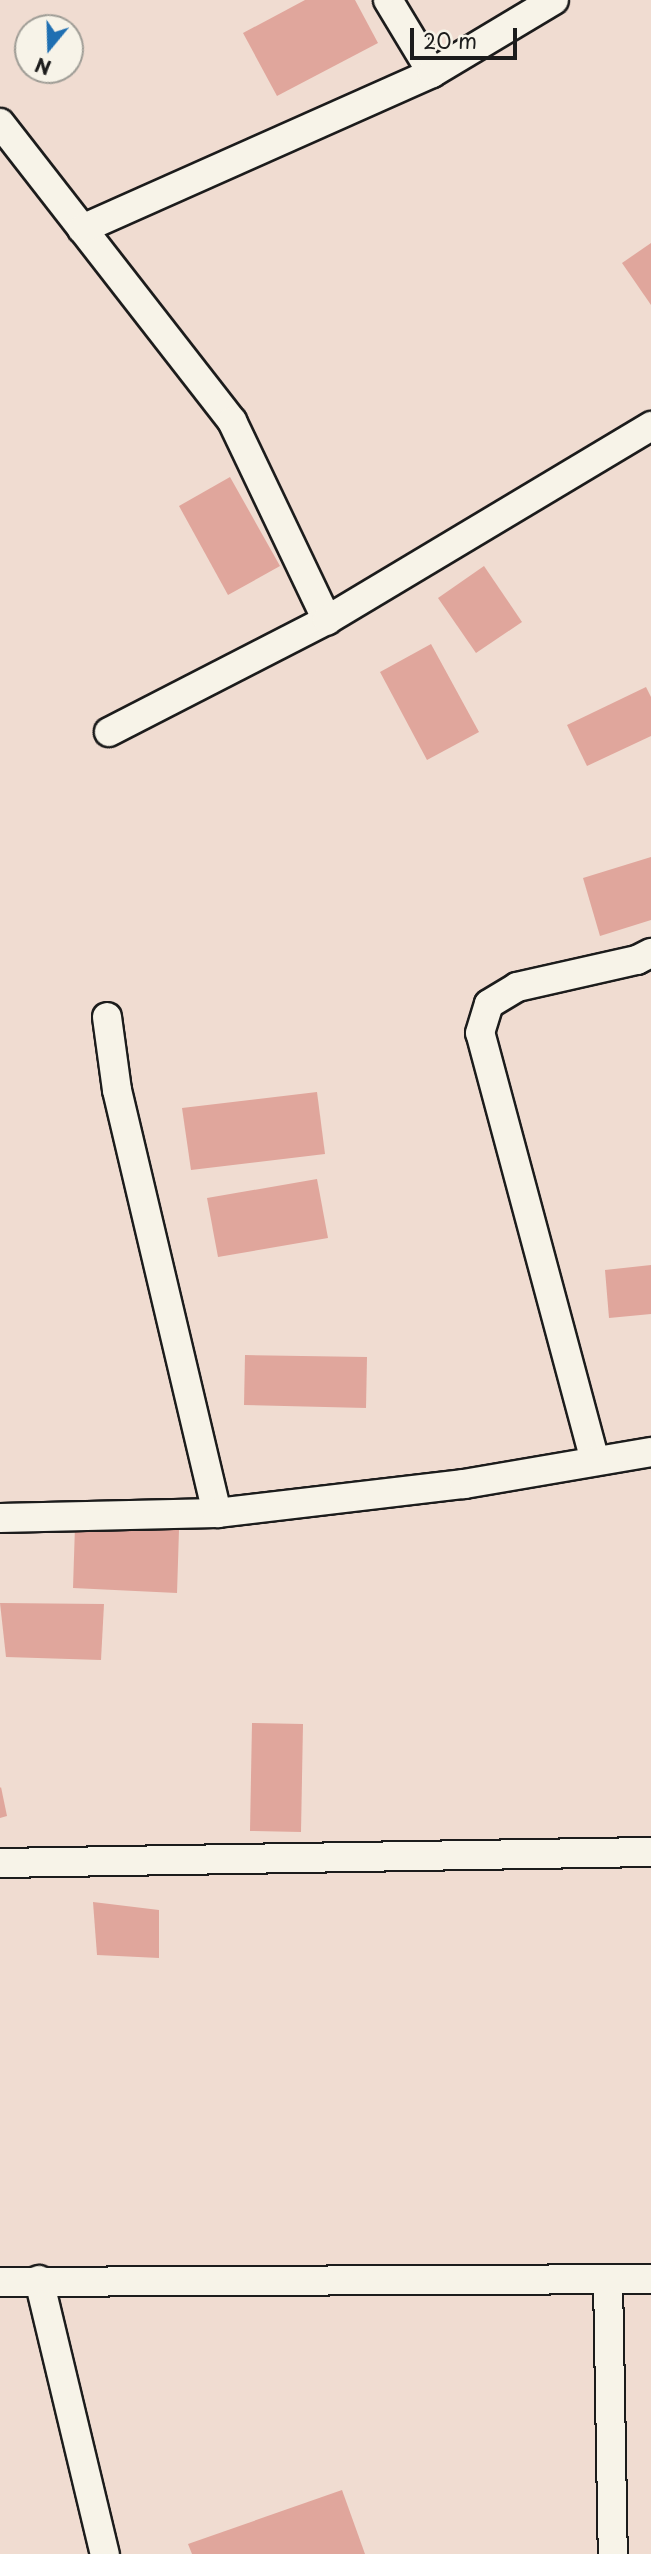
<!DOCTYPE html>
<style>
body{margin:0}
#map{position:relative;width:651px;height:2554px;overflow:hidden;background:#f0dcd1;font-family:"Playpen Sans",sans-serif}
div>[style]{position:absolute}
.building>*{inset:0;background:#e0a69c}
.roads{filter:drop-shadow(2px 0 #1c1c1c) drop-shadow(-2px 0 #1c1c1c) drop-shadow(0 2px #1c1c1c) drop-shadow(0 -2px #1c1c1c)}
.minor>*{height:28px;margin:-14px;padding:0 14px;transform-origin:14px;border-radius:14px;background:#f7f3e8}
span{translate:-50% -50%;white-space:nowrap;text-align:center;line-height:1.15;-webkit-text-stroke:7px #f7f3e8;paint-order:stroke}
.north{position:absolute;left:14px;top:14px;width:70px;height:70px;box-sizing:border-box;background:#f7f3e8;border:2px solid #9f9d96;border-radius:50%;rotate:199deg;font-size:19px;font-weight:700;line-height:28px;text-align:center;color:#1c1c1c}
.north::after{content:'';display:block;margin:auto;width:24px;height:32px;background:#1f6fb2;clip-path:polygon(50% 0,100% 100%,50% 72%,0 100%)}
.scale{position:absolute;left:410px;top:28px;width:107px;height:32px;box-sizing:border-box;border:4px solid #1c1c1c;border-top:0;padding-left:9px;font-size:21px;line-height:24px;white-space:nowrap;color:#1c1c1c;-webkit-text-stroke:5px #f7f3e8;paint-order:stroke}
</style>
<div id="map">
<div class="building">
<i style="clip-path:polygon(305px 0,355px 0,378px 43px,277px 96px,243px 33px)"></i>
<i style="clip-path:polygon(651px 243px,651px 305px,622px 263px)"></i>
<i style="clip-path:polygon(230px 477px,280px 566px,228px 595px,179px 506px)"></i>
<i style="clip-path:polygon(484px 566px,522px 622px,476px 653px,438px 598px)"></i>
<i style="clip-path:polygon(431px 644px,479px 732px,427px 760px,380px 672px)"></i>
<i style="clip-path:polygon(646px 687px,651px 697px,651px 736px,587px 766px,567px 725px)"></i>
<i style="clip-path:polygon(651px 857px,651px 920px,600px 936px,583px 878px)"></i>
<i style="clip-path:polygon(317px 1092px,325px 1154px,191px 1170px,182px 1108px)"></i>
<i style="clip-path:polygon(317px 1179px,328px 1238px,218px 1257px,207px 1198px)"></i>
<i style="clip-path:polygon(651px 1265px,651px 1314px,609px 1318px,605px 1270px)"></i>
<i style="clip-path:polygon(245px 1355px,367px 1357px,366px 1408px,244px 1405px)"></i>
<i style="clip-path:polygon(75px 1526px,179px 1530px,177px 1593px,73px 1588px)"></i>
<i style="clip-path:polygon(0 1603px,104px 1604px,101px 1660px,6px 1657px)"></i>
<i style="clip-path:polygon(252px 1723px,303px 1724px,301px 1832px,250px 1831px)"></i>
<i style="clip-path:polygon(1px 1787px,7px 1816px,0 1818px,0 1788px)"></i>
<i style="clip-path:polygon(93px 1902px,159px 1910px,159px 1958px,97px 1955px)"></i>
<i style="clip-path:polygon(342px 2490px,365px 2554px,192px 2554px,188px 2544px)"></i>
</div>
<div class="roads">
<div class="minor">
<i style="left:388px;top:0;width:85px;rotate:58.9deg"></i>
<i style="left:0;top:123px;width:378px;rotate:52.1deg"></i>
<i style="left:232px;top:421px;width:221px;rotate:64.5deg"></i>
<i style="left:82px;top:229px;width:383px;rotate:-24deg"></i>
<i style="left:432px;top:73px;width:142px;rotate:-30.9deg"></i>
<i style="left:109px;top:732px;width:245px;rotate:-27.2deg"></i>
<i style="left:327px;top:620px;width:378px;rotate:-30.9deg"></i>
<i style="left:107px;top:1017px;width:74px;rotate:82.2deg"></i>
<i style="left:117px;top:1090px;width:435px;rotate:76.7deg"></i>
<i style="left:595px;top:1461px;width:443px;rotate:-105deg"></i>
<i style="left:480px;top:1033px;width:30px;rotate:-73deg"></i>
<i style="left:489px;top:1004px;width:33px;rotate:-31deg"></i>
<i style="left:517px;top:987px;width:123px;rotate:-12.7deg"></i>
<i style="left:637px;top:960px;width:16px;rotate:-27deg"></i>
<i style="left:0;top:1518px;width:217px;rotate:-1.3deg"></i>
<i style="left:217px;top:1513px;width:249px;rotate:-6.7deg"></i>
<i style="left:464px;top:1484px;width:190px;rotate:-9.7deg"></i>
<i style="left:0;top:1863px;width:651px;rotate:-0.97deg"></i>
<i style="left:608px;top:2279px;width:275px;rotate:89deg"></i>
<i style="left:39px;top:2280px;width:282px;rotate:76.5deg"></i>
<i style="left:0;top:2282px;width:651px;rotate:-0.26deg"></i>
</div>
</div>
<div class="north">N</div>
<div class="scale">20 m</div>
</div>
